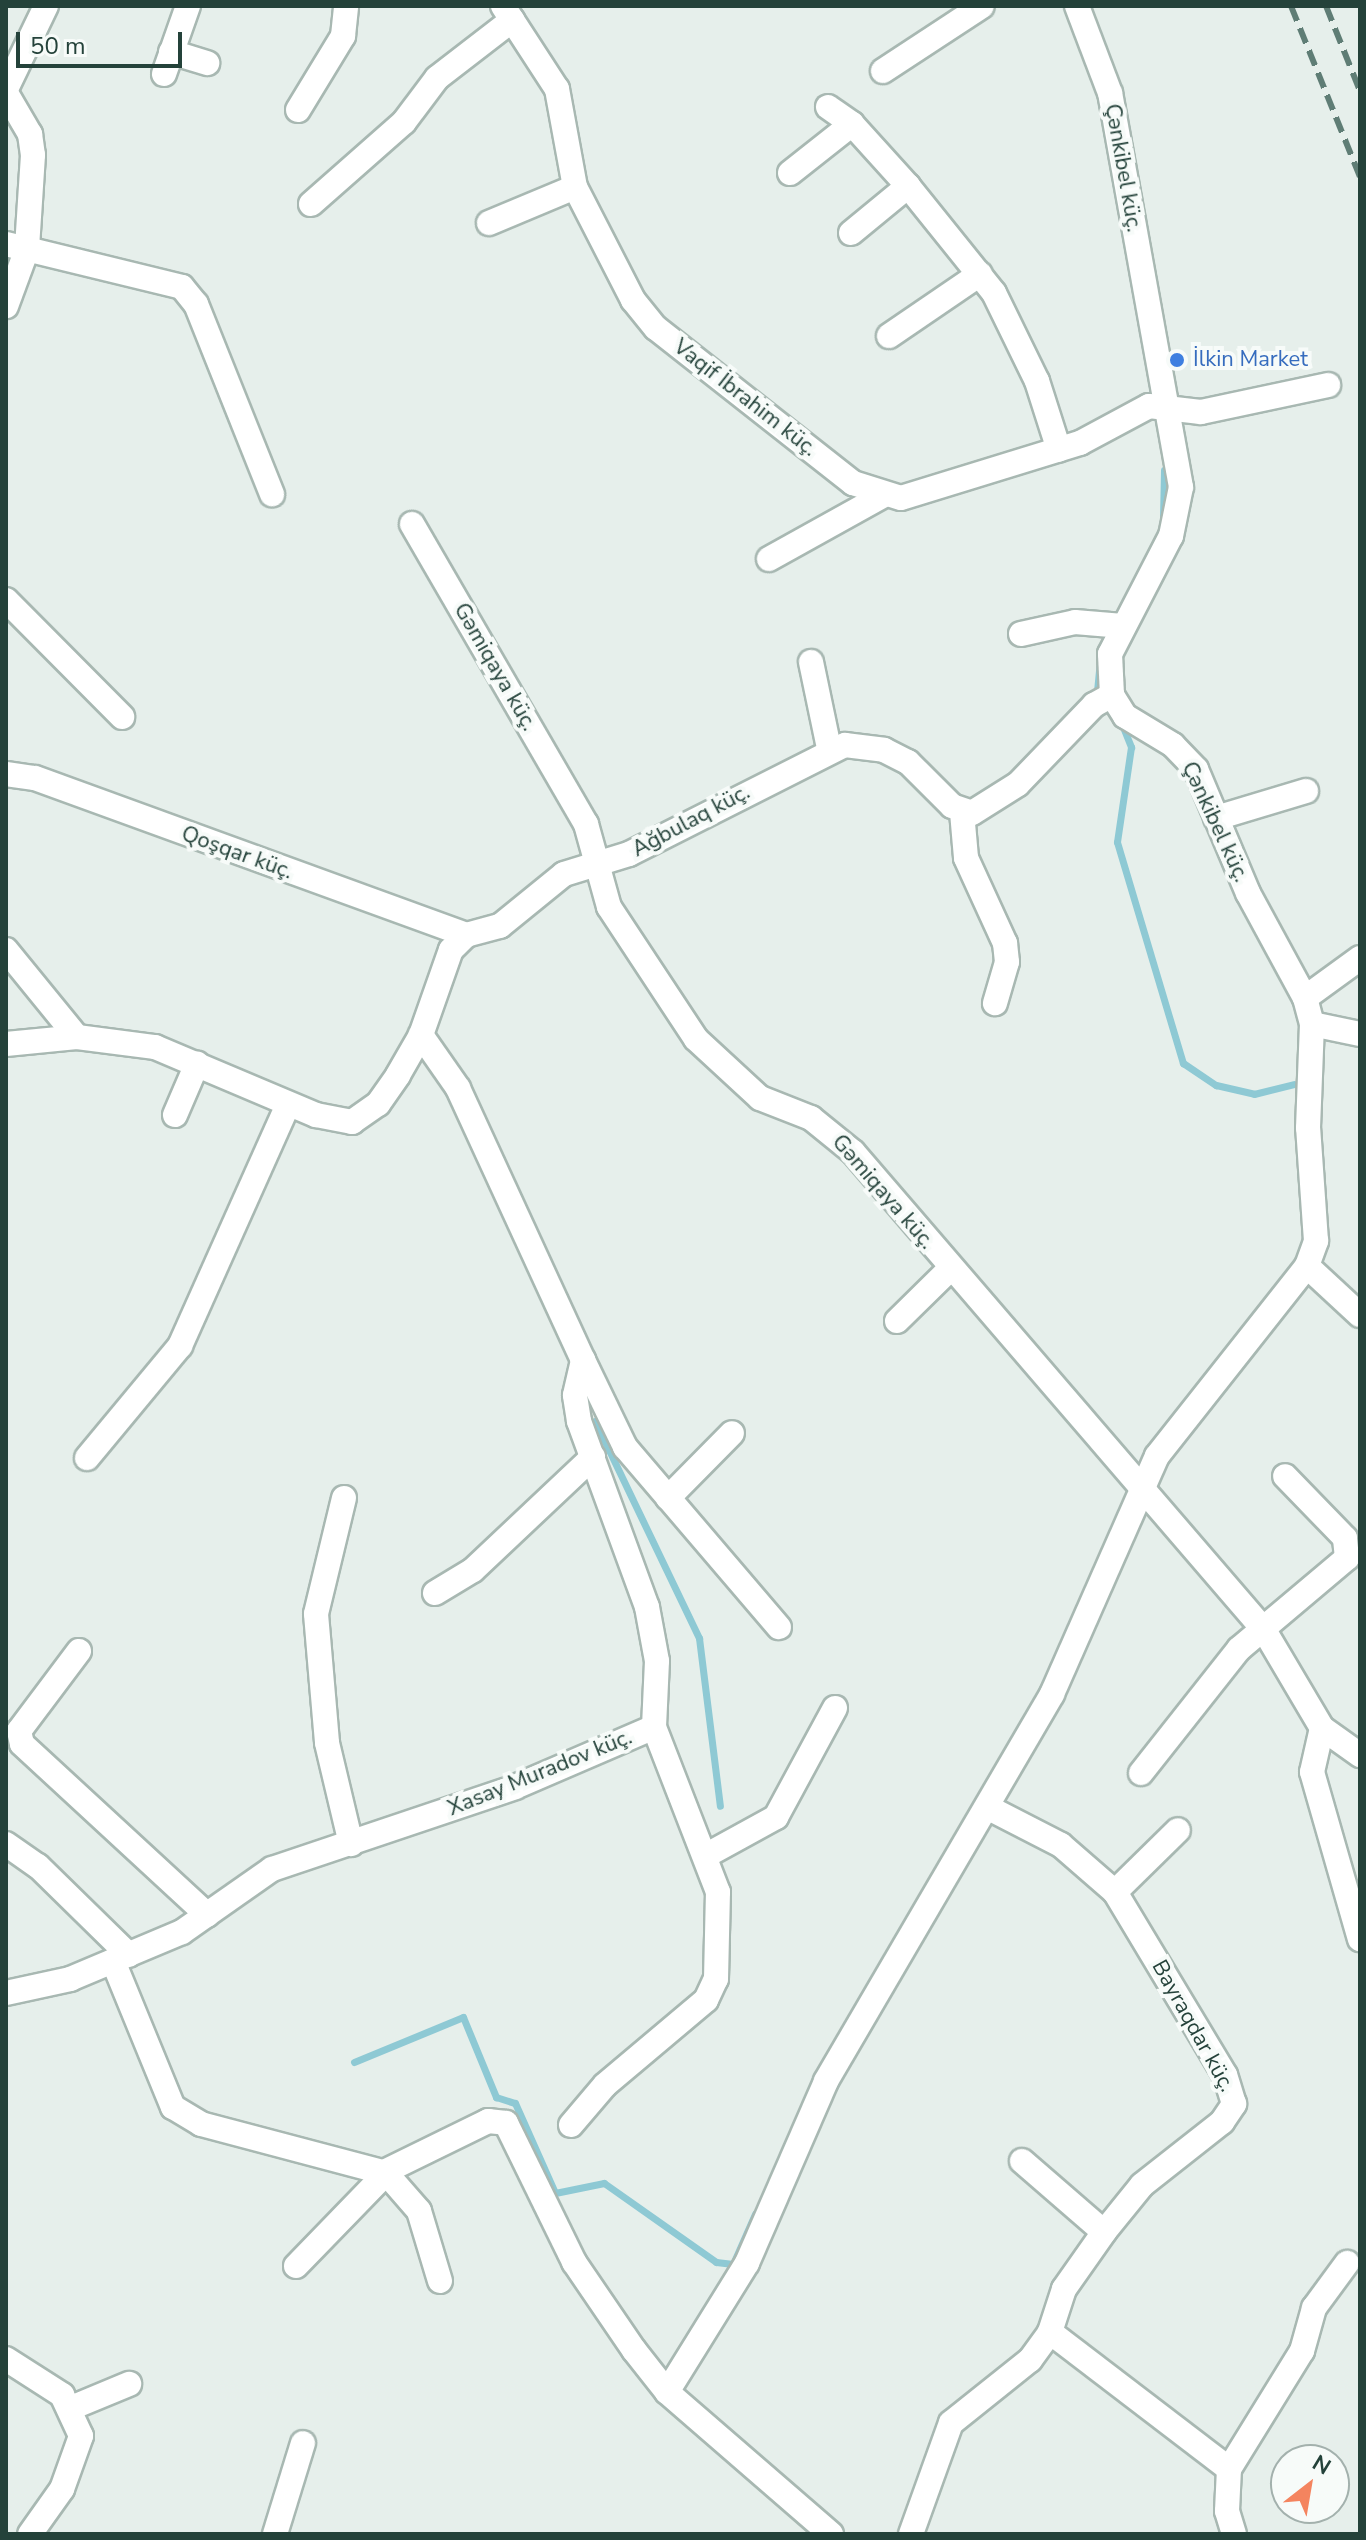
<!DOCTYPE html>
<meta charset="utf-8">
<style>
body{margin:0}
#map{position:relative;width:1366px;height:2540px;overflow:hidden;background:#e6efeb;font-family:"Nunito Sans",sans-serif}
div>[style]{position:absolute}
.stream>*{height:7px;margin:-3.5px;padding:0 3.5px;transform-origin:3.5px;border-radius:3.5px;background:#8ec9d4}
.roads{filter:drop-shadow(2px 0 #a8b8b2) drop-shadow(-2px 0 #a8b8b2) drop-shadow(0 2px #a8b8b2) drop-shadow(0 -2px #a8b8b2)}
.minor>*{height:24px;margin:-12px;padding:0 12px;transform-origin:12px;border-radius:12px;background:#fff}
.rail>*{height:6px;margin-top:-3px;transform-origin:0;background:repeating-linear-gradient(90deg,#5f7d75 0 16px,transparent 0 24px)}
.dots>*{width:22px;height:22px;translate:-50% -50%;box-sizing:border-box;border:4px solid #f7fbf9;border-radius:50%}
span{translate:-50% -50%;white-space:nowrap;text-align:center;line-height:1.15;-webkit-text-stroke:8px #f7fbf9;paint-order:stroke}
.street-label{font-size:22px;color:#24423a}
.shop-label{font-size:22px;color:#366cbe}
.left{translate:0 -50%;text-align:left}
.frame{position:absolute;inset:0;border:8px solid #24423a;pointer-events:none}
.north{position:absolute;left:1270px;top:2444px;width:80px;height:80px;box-sizing:border-box;background:#f7fbf9;border:2px solid #a3b1ad;border-radius:50%;rotate:31deg;font-size:22px;font-weight:700;line-height:32px;text-align:center;color:#24423a}
.north::after{content:'';display:block;margin:auto;width:28px;height:36px;background:#f4845f;clip-path:polygon(50% 0,100% 100%,50% 72%,0 100%)}
.scale{position:absolute;left:16px;top:32px;width:166px;height:36px;box-sizing:border-box;border:4px solid #24423a;border-top:0;padding-left:10px;font-size:24px;line-height:28px;white-space:nowrap;color:#24423a;-webkit-text-stroke:6px #f7fbf9;paint-order:stroke}
</style>
<div id="map">
<div class="stream">
<i style="left:1163px;top:518px;width:48px;rotate:-88.8deg"></i>
<i style="left:1097px;top:691px;width:41px;rotate:-84.4deg"></i>
<i style="left:1123px;top:727px;width:22px;rotate:68deg"></i>
<i style="left:1131px;top:747px;width:96px;rotate:98.4deg"></i>
<i style="left:1117px;top:842px;width:231px;rotate:73.4deg"></i>
<i style="left:1183px;top:1063px;width:40px;rotate:34deg"></i>
<i style="left:1216px;top:1085px;width:39px;rotate:13deg"></i>
<i style="left:1254px;top:1094px;width:41px;rotate:-14deg"></i>
<i style="left:595px;top:1421px;width:241px;rotate:64.4deg"></i>
<i style="left:699px;top:1638px;width:169px;rotate:82.9deg"></i>
<i style="left:354px;top:2062px;width:118px;rotate:-22.4deg"></i>
<i style="left:463px;top:2017px;width:87px;rotate:67.6deg"></i>
<i style="left:496px;top:2097px;width:20px;rotate:18deg"></i>
<i style="left:515px;top:2103px;width:98px;rotate:66deg"></i>
<i style="left:555px;top:2193px;width:50px;rotate:-11.5deg"></i>
<i style="left:604px;top:2183px;width:137px;rotate:35.2deg"></i>
<i style="left:716px;top:2262px;width:17px;rotate:7deg"></i>
<i style="left:733px;top:2264px;width:55px;rotate:-66.3deg"></i>
</div>
<div class="roads">
<div class="minor">
<i style="left:503px;top:6px;width:99px;rotate:57deg"></i>
<i style="left:557px;top:89px;width:100px;rotate:79.6deg"></i>
<i style="left:575px;top:187px;width:127px;rotate:62.8deg"></i>
<i style="left:633px;top:300px;width:36px;rotate:51deg"></i>
<i style="left:656px;top:328px;width:251px;rotate:38.2deg"></i>
<i style="left:853px;top:483px;width:50px;rotate:17.4deg"></i>
<i style="left:901px;top:498px;width:187px;rotate:-17.1deg"></i>
<i style="left:1080px;top:443px;width:78px;rotate:-28.2deg"></i>
<i style="left:1149px;top:406px;width:52px;rotate:6.6deg"></i>
<i style="left:1201px;top:412px;width:130px;rotate:-12deg"></i>
<i style="left:171px;top:52px;width:38px;rotate:17deg"></i>
<i style="left:883px;top:71px;width:118px;rotate:-33.3deg"></i>
<i style="left:164px;top:74px;width:72px;rotate:-70.6deg"></i>
<i style="left:6px;top:89px;width:92px;rotate:-64.3deg"></i>
<i style="left:6px;top:93px;width:48px;rotate:59.7deg"></i>
<i style="left:30px;top:134px;width:21px;rotate:82deg"></i>
<i style="left:33px;top:155px;width:94px;rotate:93.7deg"></i>
<i style="left:27px;top:249px;width:61px;rotate:110.2deg"></i>
<i style="left:828px;top:107px;width:29px;rotate:35deg"></i>
<i style="left:852px;top:124px;width:84px;rotate:47.9deg"></i>
<i style="left:908px;top:186px;width:137px;rotate:51.2deg"></i>
<i style="left:994px;top:293px;width:98px;rotate:64deg"></i>
<i style="left:1037px;top:381px;width:72px;rotate:72.3deg"></i>
<i style="left:298px;top:110px;width:87px;rotate:-58.7deg"></i>
<i style="left:343px;top:36px;width:30px;rotate:-84deg"></i>
<i style="left:790px;top:173px;width:79px;rotate:-38.3deg"></i>
<i style="left:311px;top:204px;width:124px;rotate:-41.4deg"></i>
<i style="left:404px;top:122px;width:55px;rotate:-53.1deg"></i>
<i style="left:437px;top:78px;width:95px;rotate:-37.7deg"></i>
<i style="left:489px;top:223px;width:93px;rotate:-22.7deg"></i>
<i style="left:851px;top:233px;width:74px;rotate:-39.5deg"></i>
<i style="left:6px;top:244px;width:181px;rotate:13.7deg"></i>
<i style="left:182px;top:287px;width:22px;rotate:51deg"></i>
<i style="left:196px;top:304px;width:205px;rotate:68.2deg"></i>
<i style="left:889px;top:336px;width:110px;rotate:-34.3deg"></i>
<i style="left:412px;top:524px;width:347px;rotate:59.9deg"></i>
<i style="left:586px;top:824px;width:86px;rotate:74.5deg"></i>
<i style="left:609px;top:907px;width:158px;rotate:56.6deg"></i>
<i style="left:696px;top:1039px;width:87px;rotate:42.7deg"></i>
<i style="left:760px;top:1098px;width:55px;rotate:21.4deg"></i>
<i style="left:811px;top:1118px;width:54px;rotate:39deg"></i>
<i style="left:853px;top:1152px;width:630px;rotate:49.31deg"></i>
<i style="left:1264px;top:1630px;width:114px;rotate:59.4deg"></i>
<i style="left:1322px;top:1728px;width:47px;rotate:35.4deg"></i>
<i style="left:769px;top:559px;width:129px;rotate:-29.1deg"></i>
<i style="left:6px;top:600px;width:165px;rotate:45.2deg"></i>
<i style="left:1021px;top:634px;width:55px;rotate:-12.5deg"></i>
<i style="left:1075px;top:622px;width:48px;rotate:4.8deg"></i>
<i style="left:811px;top:662px;width:88px;rotate:78.2deg"></i>
<i style="left:6px;top:774px;width:29px;rotate:8deg"></i>
<i style="left:35px;top:778px;width:459px;rotate:20deg"></i>
<i style="left:962px;top:812px;width:46px;rotate:85deg"></i>
<i style="left:966px;top:858px;width:94px;rotate:65.4deg"></i>
<i style="left:1005px;top:943px;width:19px;rotate:84deg"></i>
<i style="left:1007px;top:962px;width:43px;rotate:106.3deg"></i>
<i style="left:1216px;top:818px;width:94px;rotate:-16.7deg"></i>
<i style="left:6px;top:950px;width:112px;rotate:50.8deg"></i>
<i style="left:1305px;top:998px;width:68px;rotate:-36deg"></i>
<i style="left:1312px;top:1024px;width:49px;rotate:11.8deg"></i>
<i style="left:6px;top:1044px;width:71px;rotate:-5.6deg"></i>
<i style="left:77px;top:1037px;width:79px;rotate:7.3deg"></i>
<i style="left:155px;top:1047px;width:175px;rotate:22.9deg"></i>
<i style="left:316px;top:1115px;width:37px;rotate:11deg"></i>
<i style="left:352px;top:1122px;width:32px;rotate:-35deg"></i>
<i style="left:378px;top:1104px;width:35px;rotate:-55deg"></i>
<i style="left:398px;top:1075px;width:46px;rotate:-60.1deg"></i>
<i style="left:421px;top:1035px;width:90px;rotate:-70.6deg"></i>
<i style="left:451px;top:950px;width:21px;rotate:-45deg"></i>
<i style="left:466px;top:935px;width:35px;rotate:-15deg"></i>
<i style="left:500px;top:926px;width:82px;rotate:-39.1deg"></i>
<i style="left:564px;top:874px;width:68px;rotate:-17.1deg"></i>
<i style="left:629px;top:854px;width:242px;rotate:-26.8deg"></i>
<i style="left:845px;top:745px;width:39px;rotate:7deg"></i>
<i style="left:884px;top:750px;width:27px;rotate:27deg"></i>
<i style="left:908px;top:762px;width:62px;rotate:45deg"></i>
<i style="left:952px;top:806px;width:21px;rotate:19deg"></i>
<i style="left:972px;top:813px;width:54px;rotate:-32.2deg"></i>
<i style="left:1018px;top:784px;width:110px;rotate:-46.1deg"></i>
<i style="left:1094px;top:705px;width:21px;rotate:-29deg"></i>
<i style="left:175px;top:1115px;width:56px;rotate:-66.7deg"></i>
<i style="left:1307px;top:1266px;width:72px;rotate:42.8deg"></i>
<i style="left:897px;top:1321px;width:74px;rotate:-44.5deg"></i>
<i style="left:583px;top:1360px;width:97px;rotate:64.2deg"></i>
<i style="left:625px;top:1447px;width:237px;rotate:49.5deg"></i>
<i style="left:87px;top:1458px;width:146px;rotate:-50.3deg"></i>
<i style="left:180px;top:1346px;width:265px;rotate:-65.9deg"></i>
<i style="left:344px;top:1498px;width:119px;rotate:103.6deg"></i>
<i style="left:316px;top:1614px;width:129px;rotate:85.1deg"></i>
<i style="left:327px;top:1743px;width:104px;rotate:76.6deg"></i>
<i style="left:668px;top:1498px;width:91px;rotate:-45.4deg"></i>
<i style="left:435px;top:1593px;width:44px;rotate:-31.2deg"></i>
<i style="left:473px;top:1570px;width:165px;rotate:-43.3deg"></i>
<i style="left:79px;top:1651px;width:100px;rotate:126.9deg"></i>
<i style="left:19px;top:1731px;width:13px;rotate:77deg"></i>
<i style="left:22px;top:1744px;width:252px;rotate:42.7deg"></i>
<i style="left:1322px;top:1728px;width:45px;rotate:102.8deg"></i>
<i style="left:1312px;top:1772px;width:174px;rotate:74deg"></i>
<i style="left:1141px;top:1773px;width:158px;rotate:-51.7deg"></i>
<i style="left:1239px;top:1649px;width:141px;rotate:-40.1deg"></i>
<i style="left:1347px;top:1558px;width:20px;rotate:-96deg"></i>
<i style="left:1345px;top:1538px;width:86px;rotate:-134.1deg"></i>
<i style="left:6px;top:1844px;width:39px;rotate:35deg"></i>
<i style="left:38px;top:1866px;width:127px;rotate:44.4deg"></i>
<i style="left:707px;top:1855px;width:79px;rotate:-28.8deg"></i>
<i style="left:776px;top:1817px;width:124px;rotate:-61.6deg"></i>
<i style="left:1115px;top:1892px;width:88px;rotate:-44.5deg"></i>
<i style="left:113px;top:1961px;width:158px;rotate:67.7deg"></i>
<i style="left:173px;top:2107px;width:33px;rotate:31deg"></i>
<i style="left:201px;top:2124px;width:191px;rotate:14.8deg"></i>
<i style="left:386px;top:2173px;width:50px;rotate:49deg"></i>
<i style="left:419px;top:2211px;width:73px;rotate:73.3deg"></i>
<i style="left:6px;top:1993px;width:66px;rotate:-12.3deg"></i>
<i style="left:70px;top:1979px;width:121px;rotate:-22.8deg"></i>
<i style="left:182px;top:1932px;width:110px;rotate:-35deg"></i>
<i style="left:272px;top:1869px;width:256px;rotate:-18.6deg"></i>
<i style="left:515px;top:1787px;width:151px;rotate:-23.3deg"></i>
<i style="left:654px;top:1727px;width:66px;rotate:-87.4deg"></i>
<i style="left:657px;top:1661px;width:55px;rotate:-100.5deg"></i>
<i style="left:647px;top:1607px;width:198px;rotate:-110.1deg"></i>
<i style="left:579px;top:1421px;width:26px;rotate:-99deg"></i>
<i style="left:575px;top:1395px;width:36px;rotate:-77deg"></i>
<i style="left:583px;top:1360px;width:299px;rotate:-114.7deg"></i>
<i style="left:458px;top:1088px;width:65px;rotate:-124.9deg"></i>
<i style="left:571px;top:2125px;width:52px;rotate:-49.6deg"></i>
<i style="left:605px;top:2085px;width:132px;rotate:-40.1deg"></i>
<i style="left:706px;top:2000px;width:23px;rotate:-65deg"></i>
<i style="left:716px;top:1979px;width:87px;rotate:-88.7deg"></i>
<i style="left:718px;top:1892px;width:177px;rotate:-111.2deg"></i>
<i style="left:1022px;top:2161px;width:108px;rotate:40.9deg"></i>
<i style="left:384px;top:2172px;width:116px;rotate:-26.1deg"></i>
<i style="left:488px;top:2121px;width:18px;rotate:6deg"></i>
<i style="left:506px;top:2123px;width:155px;rotate:63.9deg"></i>
<i style="left:574px;top:2262px;width:107px;rotate:55.7deg"></i>
<i style="left:634px;top:2350px;width:53px;rotate:51.8deg"></i>
<i style="left:667px;top:2392px;width:217px;rotate:40.9deg"></i>
<i style="left:296px;top:2266px;width:129px;rotate:-45.9deg"></i>
<i style="left:1050px;top:2332px;width:225px;rotate:37.4deg"></i>
<i style="left:6px;top:2359px;width:67px;rotate:32.7deg"></i>
<i style="left:62px;top:2395px;width:45px;rotate:65.1deg"></i>
<i style="left:81px;top:2436px;width:56px;rotate:109.7deg"></i>
<i style="left:62px;top:2489px;width:55px;rotate:125.4deg"></i>
<i style="left:667px;top:2392px;width:152px;rotate:-58.2deg"></i>
<i style="left:747px;top:2263px;width:198px;rotate:-66.5deg"></i>
<i style="left:826px;top:2081px;width:448px;rotate:-59.7deg"></i>
<i style="left:1052px;top:1694px;width:260px;rotate:-66.2deg"></i>
<i style="left:1157px;top:1456px;width:242px;rotate:-51.7deg"></i>
<i style="left:1307px;top:1266px;width:27px;rotate:-70deg"></i>
<i style="left:1316px;top:1241px;width:113px;rotate:-94deg"></i>
<i style="left:1308px;top:1128px;width:104px;rotate:-87.8deg"></i>
<i style="left:1312px;top:1024px;width:27px;rotate:-105deg"></i>
<i style="left:1305px;top:998px;width:119px;rotate:-118.5deg"></i>
<i style="left:1248px;top:893px;width:134px;rotate:-112.8deg"></i>
<i style="left:1196px;top:769px;width:33px;rotate:-134deg"></i>
<i style="left:1173px;top:745px;width:56px;rotate:-148.9deg"></i>
<i style="left:1125px;top:716px;width:25px;rotate:-122deg"></i>
<i style="left:1112px;top:695px;width:41px;rotate:-92.8deg"></i>
<i style="left:1110px;top:654px;width:133px;rotate:-62.7deg"></i>
<i style="left:1171px;top:536px;width:50px;rotate:-78.5deg"></i>
<i style="left:1181px;top:487px;width:400px;rotate:-100.2deg"></i>
<i style="left:1110px;top:93px;width:93px;rotate:-110.8deg"></i>
<i style="left:71px;top:2408px;width:63px;rotate:-22.5deg"></i>
<i style="left:275px;top:2534px;width:95px;rotate:-72.9deg"></i>
<i style="left:911px;top:2534px;width:118px;rotate:-70.2deg"></i>
<i style="left:951px;top:2423px;width:101px;rotate:-38.6deg"></i>
<i style="left:1030px;top:2360px;width:34px;rotate:-54deg"></i>
<i style="left:1050px;top:2332px;width:45px;rotate:-72deg"></i>
<i style="left:1064px;top:2289px;width:70px;rotate:-54.9deg"></i>
<i style="left:1104px;top:2232px;width:60px;rotate:-51deg"></i>
<i style="left:1142px;top:2185px;width:102px;rotate:-38.2deg"></i>
<i style="left:1222px;top:2122px;width:22px;rotate:-56deg"></i>
<i style="left:1234px;top:2104px;width:30px;rotate:-107deg"></i>
<i style="left:1225px;top:2075px;width:214px;rotate:-121deg"></i>
<i style="left:1115px;top:1892px;width:72px;rotate:-139deg"></i>
<i style="left:1061px;top:1845px;width:81px;rotate:-152.8deg"></i>
<i style="left:1234px;top:2534px;width:24px;rotate:-107deg"></i>
<i style="left:1227px;top:2511px;width:42px;rotate:-87.3deg"></i>
<i style="left:1229px;top:2469px;width:139px;rotate:-58.3deg"></i>
<i style="left:1302px;top:2351px;width:45px;rotate:-74.4deg"></i>
<i style="left:1314px;top:2308px;width:56px;rotate:-53.7deg"></i>
</div>
</div>
<div class="rail">
<i style="left:1291px;top:6px;width:184px;rotate:68deg"></i>
<i style="left:1326px;top:6px;width:92px;rotate:68.2deg"></i>
</div>
<div class="dots">
<i style="left:1177px;top:360px;background:#3f7fe0"></i>
</div>
<div class="street-label">
<span style="left:1123px;top:168px;rotate:80deg">Çənkibel küç.</span>
<span style="left:745px;top:398px;rotate:38deg">Vaqif İbrahim küç.</span>
<span style="left:495px;top:667px;rotate:60deg">Gəmiqaya küç.</span>
<span style="left:691px;top:821px;rotate:-28deg">Ağbulaq küç.</span>
<span style="left:1215px;top:822px;rotate:65deg">Çənkibel küç.</span>
<span style="left:237px;top:853px;rotate:20deg">Qoşqar küç.</span>
<span style="left:883px;top:1192px;rotate:49deg">Gəmiqaya küç.</span>
<span style="left:540px;top:1773px;rotate:-22deg">Xasay Muradov küç.</span>
<span style="left:1193px;top:2026px;rotate:61deg">Bayraqdar küç.</span>
</div>
<div class="shop-label">
<span class="left" style="left:1193px;top:360px">İlkin Market</span>
</div>
<div class="frame"></div>
<div class="north">N</div>
<div class="scale">50 m</div>
</div>
